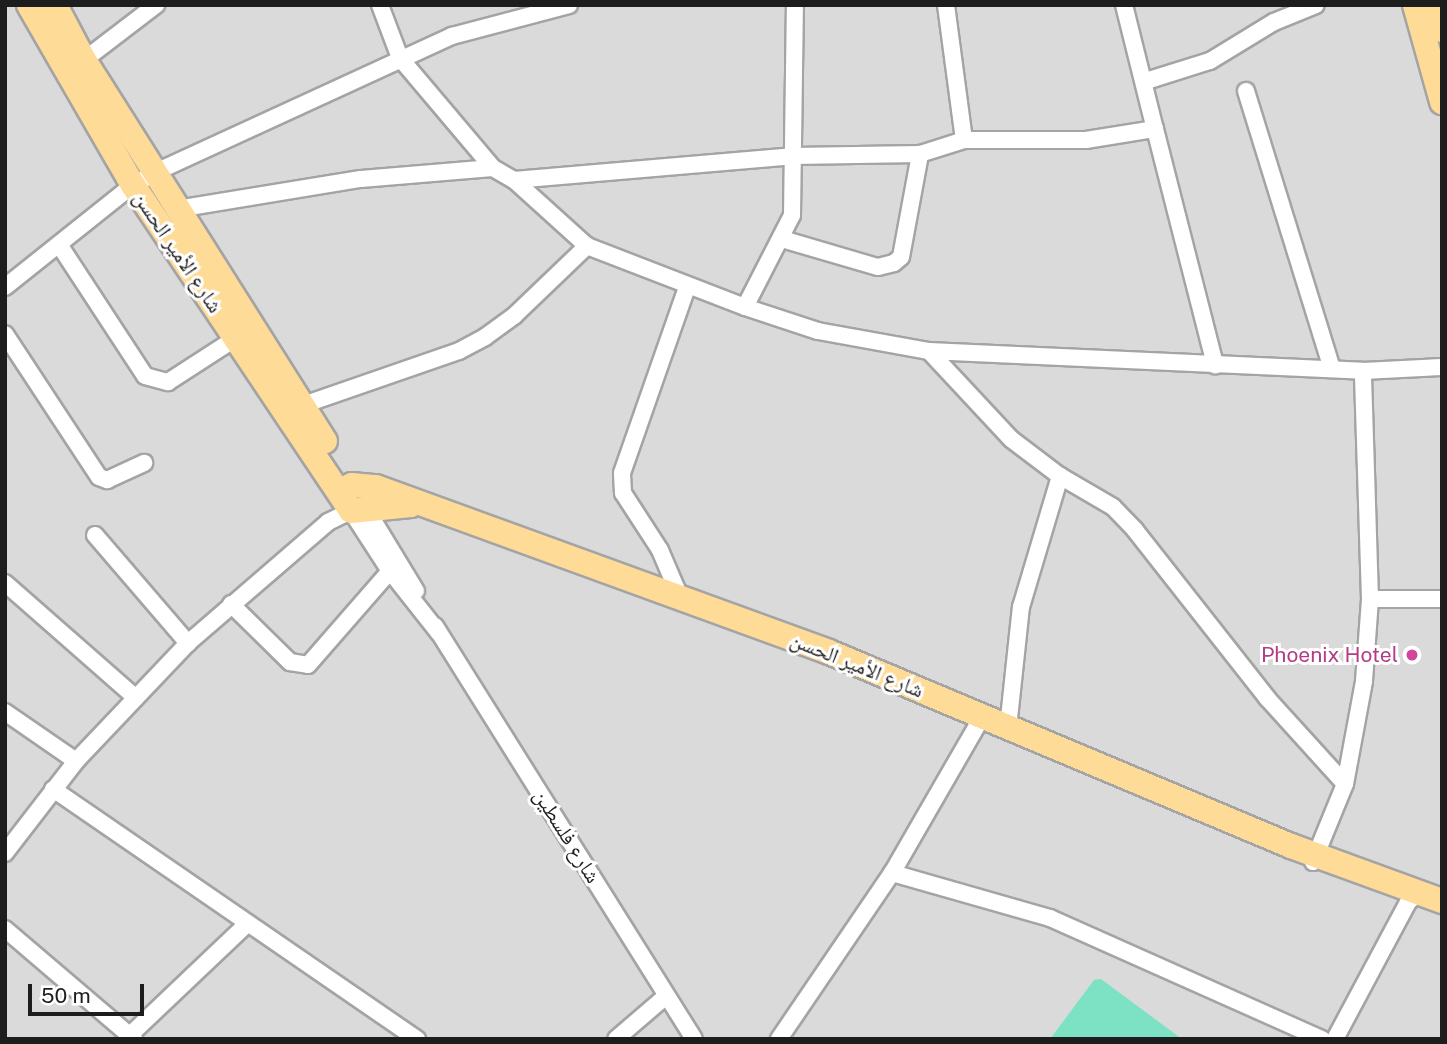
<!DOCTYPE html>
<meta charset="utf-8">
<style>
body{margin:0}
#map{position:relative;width:1447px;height:1044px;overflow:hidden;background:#efece3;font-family:"Public Sans","Noto Naskh Arabic",sans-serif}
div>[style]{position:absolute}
.residential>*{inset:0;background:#dbdada}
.pitch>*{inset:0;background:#7de2c3}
.roads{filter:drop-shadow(2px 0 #a4a4a4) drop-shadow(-2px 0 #a4a4a4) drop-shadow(0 2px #a4a4a4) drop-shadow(0 -2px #a4a4a4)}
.minor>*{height:16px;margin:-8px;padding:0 8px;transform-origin:8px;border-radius:8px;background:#fff}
.primary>*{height:24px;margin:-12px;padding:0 12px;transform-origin:12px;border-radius:12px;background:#ffdb98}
.dots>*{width:19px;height:19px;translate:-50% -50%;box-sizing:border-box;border:4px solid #fff;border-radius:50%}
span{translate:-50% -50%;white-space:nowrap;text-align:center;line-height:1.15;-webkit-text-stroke:6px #fff;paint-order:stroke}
.street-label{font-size:21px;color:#1d1d1d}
.hotel-label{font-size:21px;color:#b23c85}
.right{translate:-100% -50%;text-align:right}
.frame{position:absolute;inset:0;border:7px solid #1d1d1d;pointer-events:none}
.scale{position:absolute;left:28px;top:984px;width:116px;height:32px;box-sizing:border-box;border:4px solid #1d1d1d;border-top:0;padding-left:9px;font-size:21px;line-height:24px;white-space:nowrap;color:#1d1d1d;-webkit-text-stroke:5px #fff;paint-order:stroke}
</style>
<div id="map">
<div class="residential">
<i style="clip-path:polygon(5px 5px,1442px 5px,1442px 1039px,5px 1039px)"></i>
</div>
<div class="pitch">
<i style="clip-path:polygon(1101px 979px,1182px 1039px,1050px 1039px,1094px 980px)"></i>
</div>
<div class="roads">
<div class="minor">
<i style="left:380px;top:5px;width:57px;rotate:69.3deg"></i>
<i style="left:400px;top:58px;width:144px;rotate:49.8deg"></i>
<i style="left:493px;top:168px;width:24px;rotate:30deg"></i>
<i style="left:514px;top:180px;width:98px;rotate:42.1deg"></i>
<i style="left:587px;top:246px;width:169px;rotate:21.1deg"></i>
<i style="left:745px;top:307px;width:77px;rotate:18.2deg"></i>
<i style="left:818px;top:331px;width:113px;rotate:10.2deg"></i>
<i style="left:929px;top:351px;width:434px;rotate:2.6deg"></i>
<i style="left:1363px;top:371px;width:79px;rotate:-2.9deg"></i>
<i style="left:946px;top:5px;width:136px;rotate:82.4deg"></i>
<i style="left:1124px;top:5px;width:128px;rotate:76deg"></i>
<i style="left:84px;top:60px;width:91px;rotate:-37.4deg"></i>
<i style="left:1146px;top:81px;width:67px;rotate:-17.4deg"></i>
<i style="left:1210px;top:61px;width:75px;rotate:-31.4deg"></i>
<i style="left:1274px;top:22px;width:45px;rotate:-22deg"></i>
<i style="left:1246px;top:91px;width:291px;rotate:72.8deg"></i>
<i style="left:514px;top:180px;width:279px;rotate:-4.9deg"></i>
<i style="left:792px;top:156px;width:128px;rotate:-0.9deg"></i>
<i style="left:177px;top:209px;width:186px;rotate:-9.3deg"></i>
<i style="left:361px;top:179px;width:132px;rotate:-4.8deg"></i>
<i style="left:782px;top:239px;width:100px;rotate:16.3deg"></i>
<i style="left:878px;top:267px;width:16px;rotate:-14deg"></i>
<i style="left:894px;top:263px;width:9px;rotate:-41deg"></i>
<i style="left:901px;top:257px;width:105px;rotate:-79.5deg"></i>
<i style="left:920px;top:154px;width:46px;rotate:-17.7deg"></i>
<i style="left:964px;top:140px;width:122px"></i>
<i style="left:1086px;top:140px;width:70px;rotate:-9.1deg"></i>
<i style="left:1155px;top:129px;width:244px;rotate:75.7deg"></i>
<i style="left:60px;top:246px;width:155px;rotate:56.8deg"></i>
<i style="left:145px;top:376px;width:24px;rotate:15deg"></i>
<i style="left:168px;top:382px;width:81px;rotate:-32.9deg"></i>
<i style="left:5px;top:287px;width:164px;rotate:-38.6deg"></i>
<i style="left:133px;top:185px;width:26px;rotate:-29deg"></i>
<i style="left:156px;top:172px;width:326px;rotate:-24.7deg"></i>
<i style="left:452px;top:36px;width:121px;rotate:-14.8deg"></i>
<i style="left:745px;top:307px;width:103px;rotate:-62.9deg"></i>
<i style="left:792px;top:215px;width:210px;rotate:-89.2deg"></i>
<i style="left:5px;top:334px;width:171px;rotate:56.7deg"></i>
<i style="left:99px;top:477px;width:9px;rotate:21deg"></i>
<i style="left:107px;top:480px;width:41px;rotate:-24.7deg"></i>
<i style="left:929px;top:351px;width:120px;rotate:47deg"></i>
<i style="left:1011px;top:439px;width:61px;rotate:37.1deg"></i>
<i style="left:1060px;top:476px;width:61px;rotate:30.3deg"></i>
<i style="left:1113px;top:507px;width:32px;rotate:46deg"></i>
<i style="left:1135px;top:530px;width:214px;rotate:51.8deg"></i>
<i style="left:1267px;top:698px;width:116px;rotate:47.8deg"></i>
<i style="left:303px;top:405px;width:165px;rotate:-19.1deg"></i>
<i style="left:459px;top:351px;width:30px;rotate:-28deg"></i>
<i style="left:485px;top:337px;width:37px;rotate:-36deg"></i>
<i style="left:515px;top:315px;width:100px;rotate:-43.8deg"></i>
<i style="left:365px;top:507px;width:98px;rotate:58.7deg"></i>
<i style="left:95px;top:535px;width:143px;rotate:49.3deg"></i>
<i style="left:5px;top:583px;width:174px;rotate:41.3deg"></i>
<i style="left:680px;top:597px;width:51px;rotate:-113.1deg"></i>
<i style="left:660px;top:550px;width:68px;rotate:-123deg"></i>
<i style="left:623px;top:493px;width:20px;rotate:-93deg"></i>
<i style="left:622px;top:473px;width:199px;rotate:-70.7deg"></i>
<i style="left:1370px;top:599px;width:72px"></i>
<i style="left:231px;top:604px;width:83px;rotate:44.5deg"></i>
<i style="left:290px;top:662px;width:18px;rotate:9deg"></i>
<i style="left:308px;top:665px;width:125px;rotate:-48.9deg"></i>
<i style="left:435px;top:626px;width:487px;rotate:57.9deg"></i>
<i style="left:5px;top:712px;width:86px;rotate:34.6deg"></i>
<i style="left:1008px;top:728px;width:122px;rotate:-83.9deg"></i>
<i style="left:1021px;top:607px;width:137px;rotate:-73.4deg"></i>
<i style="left:53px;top:789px;width:442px;rotate:34.5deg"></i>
<i style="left:5px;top:853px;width:116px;rotate:-52.3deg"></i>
<i style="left:76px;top:761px;width:163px;rotate:-46.5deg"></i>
<i style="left:188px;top:643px;width:185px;rotate:-40.8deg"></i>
<i style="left:328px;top:522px;width:25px;rotate:-26deg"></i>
<i style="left:351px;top:511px;width:72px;rotate:57deg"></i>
<i style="left:390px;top:571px;width:79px;rotate:51.7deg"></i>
<i style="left:1313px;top:862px;width:84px;rotate:-67.7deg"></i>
<i style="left:1345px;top:784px;width:105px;rotate:-79.5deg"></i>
<i style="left:1364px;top:681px;width:82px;rotate:-85.8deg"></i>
<i style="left:1370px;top:599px;width:228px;rotate:-91.8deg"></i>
<i style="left:892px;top:873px;width:164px;rotate:15.9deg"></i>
<i style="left:1050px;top:918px;width:298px;rotate:24deg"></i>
<i style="left:5px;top:929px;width:170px;rotate:40.5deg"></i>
<i style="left:130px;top:1035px;width:161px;rotate:-43.5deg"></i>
<i style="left:616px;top:1039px;width:66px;rotate:-40.7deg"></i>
<i style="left:779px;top:1039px;width:201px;rotate:-55.8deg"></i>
<i style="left:892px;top:873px;width:180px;rotate:-60deg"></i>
<i style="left:1335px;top:1039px;width:155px;rotate:-61.9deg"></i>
<i style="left:1408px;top:902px;width:15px;rotate:-42deg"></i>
</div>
<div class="primary">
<i style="left:29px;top:5px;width:208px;rotate:60deg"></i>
<i style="left:133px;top:185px;width:392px;rotate:56.2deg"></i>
<i style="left:351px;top:511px;width:60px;rotate:-5.7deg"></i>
<i style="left:55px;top:5px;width:62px;rotate:62.2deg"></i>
<i style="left:84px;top:60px;width:451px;rotate:57.7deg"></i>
<i style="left:1415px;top:5px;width:101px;rotate:74.4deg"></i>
<i style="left:1435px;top:5px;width:26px;rotate:74deg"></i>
<i style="left:340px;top:491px;width:13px;rotate:-27deg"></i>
<i style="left:352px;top:485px;width:24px;rotate:5deg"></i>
<i style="left:376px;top:487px;width:482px;rotate:20deg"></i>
<i style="left:829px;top:652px;width:501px;rotate:22.78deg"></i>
<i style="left:1291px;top:846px;width:161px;rotate:20deg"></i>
</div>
</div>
<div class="dots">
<i style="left:1412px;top:655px;background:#d1479c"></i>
</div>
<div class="street-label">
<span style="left:178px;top:252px;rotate:56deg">شارع الأمير الحسن</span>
<span style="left:857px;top:665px;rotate:22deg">شارع الأمير الحسن</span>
<span style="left:567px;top:836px;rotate:58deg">شارع فلسطين</span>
</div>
<div class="hotel-label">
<span class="right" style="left:1398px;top:655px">Phoenix Hotel</span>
</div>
<div class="frame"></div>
<div class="scale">50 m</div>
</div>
